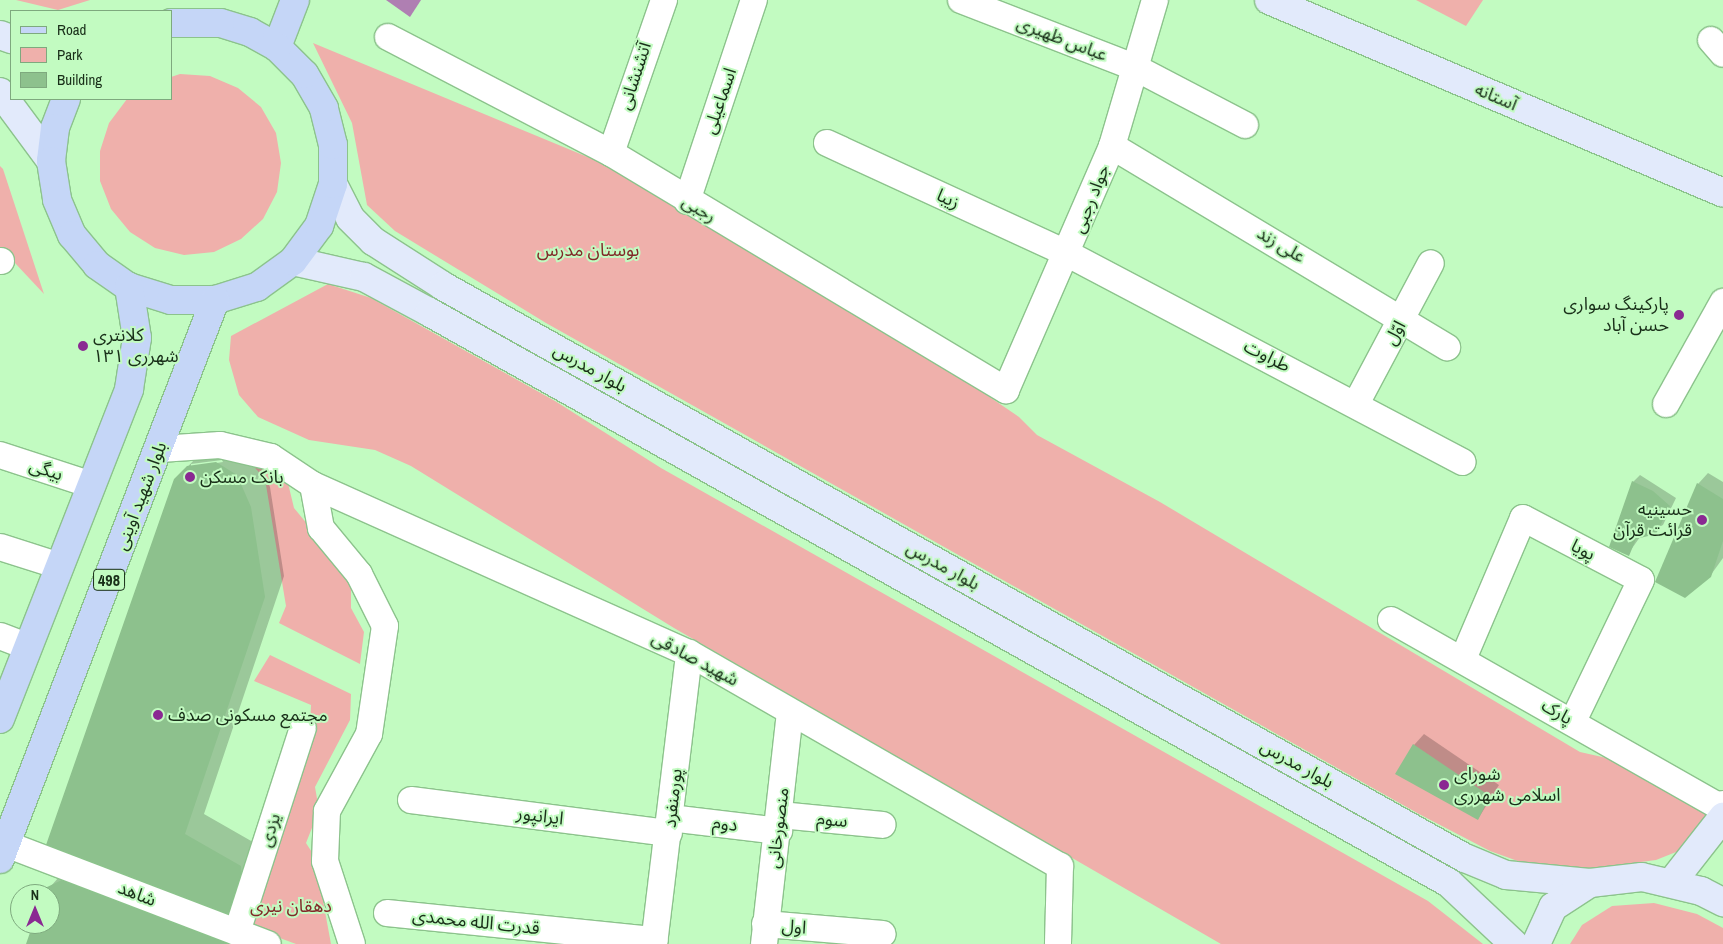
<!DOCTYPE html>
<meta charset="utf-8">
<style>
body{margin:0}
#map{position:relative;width:1723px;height:944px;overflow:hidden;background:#c2fbc1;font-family:"Archivo Narrow","Noto Sans Arabic",sans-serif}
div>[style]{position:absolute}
.green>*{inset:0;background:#efb0ab}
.water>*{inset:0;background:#af7fb2}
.shadow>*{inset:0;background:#0003}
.building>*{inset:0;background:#8dc18d}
.roads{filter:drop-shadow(1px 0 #8cc38c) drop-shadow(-1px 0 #8cc38c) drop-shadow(0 1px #8cc38c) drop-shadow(0 -1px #8cc38c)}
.street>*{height:26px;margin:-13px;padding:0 13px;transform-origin:13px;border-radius:13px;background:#fff}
.secondary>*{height:28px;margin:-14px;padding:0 14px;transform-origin:14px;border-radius:14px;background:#e2eafb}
.primary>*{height:28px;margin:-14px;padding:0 14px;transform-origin:14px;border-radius:14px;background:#c5d6f7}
.dots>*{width:14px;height:14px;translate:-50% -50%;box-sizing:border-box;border:2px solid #c2fbc1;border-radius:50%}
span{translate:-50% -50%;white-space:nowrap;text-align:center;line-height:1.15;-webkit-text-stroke:4px #c2fbc1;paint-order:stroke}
.shield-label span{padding:1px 4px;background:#c2fbc1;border:1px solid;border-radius:4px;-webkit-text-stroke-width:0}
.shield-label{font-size:16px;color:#192f19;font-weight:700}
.street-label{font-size:18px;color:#192f19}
.park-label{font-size:18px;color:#812929}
.poi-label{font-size:18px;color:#192f19}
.right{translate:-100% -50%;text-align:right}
.left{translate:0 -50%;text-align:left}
.legend{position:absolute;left:10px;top:10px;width:162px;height:90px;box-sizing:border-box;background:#c2fbc1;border:1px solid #7ea97e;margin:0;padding:6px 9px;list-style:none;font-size:15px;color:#192f19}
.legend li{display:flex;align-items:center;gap:10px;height:25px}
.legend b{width:25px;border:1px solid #7ea97e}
.north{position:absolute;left:10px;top:884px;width:50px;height:50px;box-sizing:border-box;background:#c2fbc1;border:1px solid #7ea97e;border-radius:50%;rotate:0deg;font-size:14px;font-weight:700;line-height:20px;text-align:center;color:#192f19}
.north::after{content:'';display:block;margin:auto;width:18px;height:22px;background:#8a2992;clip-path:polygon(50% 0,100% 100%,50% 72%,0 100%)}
</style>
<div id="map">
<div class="green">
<i style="clip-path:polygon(16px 0,90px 0,58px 10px)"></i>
<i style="clip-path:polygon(1416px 0,1483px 0,1466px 26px)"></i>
<i style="clip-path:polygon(313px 43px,619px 170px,897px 334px,1019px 417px,1037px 435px,1160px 502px,1580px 752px,1620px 761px,1713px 811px,1681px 850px,1656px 860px,1580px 870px,1540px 869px,1490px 851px,1419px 814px,546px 323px,395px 231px,367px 205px,352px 123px)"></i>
<i style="clip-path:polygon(180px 74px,210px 76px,238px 88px,261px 107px,276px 133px,281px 163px,277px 192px,263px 219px,241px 239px,214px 252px,184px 255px,155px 248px,130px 232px,111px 209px,100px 181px,100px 151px,109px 123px,127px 99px,171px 99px,171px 77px)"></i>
<i style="clip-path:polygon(0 166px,3px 169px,44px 294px,0 247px)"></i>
<i style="clip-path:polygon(328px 284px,371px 298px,555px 401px,661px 468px,1428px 901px,1483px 944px,1221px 944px,674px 628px,411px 466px,375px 450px,309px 440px,258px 417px,239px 395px,229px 360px,231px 336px)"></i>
<i style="clip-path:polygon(249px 461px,287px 479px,294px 508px,351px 577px,351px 608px,364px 632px,360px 664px,279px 623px,286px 606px,265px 479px)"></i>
<i style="clip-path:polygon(270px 655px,351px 694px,350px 720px,315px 787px,319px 810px,306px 843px,315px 857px,331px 944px,296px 944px,250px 927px,310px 726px,311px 705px,254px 681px)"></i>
<i style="clip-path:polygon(1654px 903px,1697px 914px,1723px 928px,1723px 944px,1570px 944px,1582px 925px,1612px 906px)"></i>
</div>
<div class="water">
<i style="clip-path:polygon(386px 0,421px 0,410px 17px)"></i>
</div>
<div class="shadow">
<i style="clip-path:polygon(evenodd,256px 456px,270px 487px,284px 576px,204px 814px,260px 846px,229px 910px,249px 917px,239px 944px,27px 944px,34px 924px,50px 924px,50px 894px,44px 894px,66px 869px,175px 480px,195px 459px,256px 456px,222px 460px,223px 462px,191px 467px,191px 464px,222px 460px)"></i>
<i style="clip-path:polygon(1708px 473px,1723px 482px,1723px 558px,1710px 576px,1698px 484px)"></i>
<i style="clip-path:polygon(1640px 475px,1676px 498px,1663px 525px,1640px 537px,1628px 554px,1633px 482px)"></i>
<i style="clip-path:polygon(1424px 734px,1499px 785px,1478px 819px,1414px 745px)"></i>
</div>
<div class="building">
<i style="clip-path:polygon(216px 462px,237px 475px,251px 507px,265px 597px,185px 834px,241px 866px,244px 898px,222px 918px,55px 860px,46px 845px,174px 479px,187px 466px)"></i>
<i style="clip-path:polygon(1632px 481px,1653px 491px,1670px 506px,1656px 534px,1636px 539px,1629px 556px,1609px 547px)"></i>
<i style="clip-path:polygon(1697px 483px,1723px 499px,1723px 541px,1711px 577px,1685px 598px,1655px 582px)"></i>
<i style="clip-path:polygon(1413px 744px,1490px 796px,1478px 820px,1395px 774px)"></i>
<i style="clip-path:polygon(64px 879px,230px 937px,227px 944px,26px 944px,33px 924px,50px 924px,50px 894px,43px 894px,45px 888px)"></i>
</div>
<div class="roads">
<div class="street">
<i style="left:961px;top:0;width:188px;rotate:21.2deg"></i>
<i style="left:1136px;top:68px;width:123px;rotate:27.6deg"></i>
<i style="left:388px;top:37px;width:251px;rotate:27.5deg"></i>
<i style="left:611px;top:153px;width:461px;rotate:31deg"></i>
<i style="left:1006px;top:390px;width:266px;rotate:-66.5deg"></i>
<i style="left:1112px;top:146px;width:152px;rotate:-73.6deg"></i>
<i style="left:1711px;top:40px;width:18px;rotate:49deg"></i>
<i style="left:827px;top:143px;width:265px;rotate:24.7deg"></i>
<i style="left:1068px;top:254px;width:446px;rotate:27.8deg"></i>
<i style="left:1112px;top:146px;width:391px;rotate:31deg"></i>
<i style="left:611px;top:153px;width:162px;rotate:-70.9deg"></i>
<i style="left:687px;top:201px;width:212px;rotate:-71.6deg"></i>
<i style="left:0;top:261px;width:1px"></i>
<i style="left:1357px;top:402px;width:157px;rotate:-62deg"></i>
<i style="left:1666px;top:404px;width:117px;rotate:-60.8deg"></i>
<i style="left:160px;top:449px;width:60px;rotate:-3.8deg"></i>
<i style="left:220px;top:445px;width:52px;rotate:13.2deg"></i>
<i style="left:271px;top:457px;width:50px;rotate:33.7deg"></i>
<i style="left:313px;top:485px;width:44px;rotate:79.5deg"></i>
<i style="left:321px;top:528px;width:60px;rotate:50.4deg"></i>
<i style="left:359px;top:574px;width:58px;rotate:63.4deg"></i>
<i style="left:385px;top:626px;width:109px;rotate:98.4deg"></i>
<i style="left:369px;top:734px;width:88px;rotate:118.6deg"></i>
<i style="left:327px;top:811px;width:50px;rotate:92.3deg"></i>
<i style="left:325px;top:861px;width:87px;rotate:72deg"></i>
<i style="left:0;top:455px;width:97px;rotate:18.1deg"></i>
<i style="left:313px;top:485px;width:412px;rotate:24.1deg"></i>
<i style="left:689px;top:653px;width:428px;rotate:29.9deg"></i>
<i style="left:1060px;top:866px;width:78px;rotate:91.5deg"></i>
<i style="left:0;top:547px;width:63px;rotate:17.6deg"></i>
<i style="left:1391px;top:620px;width:374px;rotate:29.6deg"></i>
<i style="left:1716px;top:805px;width:7px;rotate:-8deg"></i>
<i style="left:0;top:636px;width:30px;rotate:21deg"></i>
<i style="left:1463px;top:659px;width:153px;rotate:-66.9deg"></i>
<i style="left:1523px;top:518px;width:133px;rotate:27.7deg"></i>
<i style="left:1641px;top:580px;width:157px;rotate:115.7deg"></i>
<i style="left:411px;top:800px;width:260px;rotate:7.3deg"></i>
<i style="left:780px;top:815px;width:103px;rotate:5.5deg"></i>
<i style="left:670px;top:818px;width:110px;rotate:6.8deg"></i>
<i style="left:6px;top:844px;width:280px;rotate:20.9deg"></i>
<i style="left:387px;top:913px;width:269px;rotate:5.8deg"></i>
<i style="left:765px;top:924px;width:118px;rotate:4.8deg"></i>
<i style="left:237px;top:932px;width:214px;rotate:-72.1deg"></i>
<i style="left:654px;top:944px;width:293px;rotate:-83.1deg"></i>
<i style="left:764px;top:944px;width:233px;rotate:-83.6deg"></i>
</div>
<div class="secondary">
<i style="left:1269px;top:0;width:493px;rotate:23deg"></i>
<i style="left:0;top:35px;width:12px;rotate:20deg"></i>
<i style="left:0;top:92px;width:86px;rotate:53.5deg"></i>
<i style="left:333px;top:184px;width:38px;rotate:63deg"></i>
<i style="left:350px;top:218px;width:33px;rotate:45deg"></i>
<i style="left:373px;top:241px;width:83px;rotate:32.7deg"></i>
<i style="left:443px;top:286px;width:1171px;rotate:29.24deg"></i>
<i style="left:1465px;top:858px;width:44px;rotate:22.5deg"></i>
<i style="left:1506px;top:875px;width:84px;rotate:5.4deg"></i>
<i style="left:293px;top:261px;width:73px;rotate:12.7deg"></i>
<i style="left:364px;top:277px;width:74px;rotate:28.3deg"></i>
<i style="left:429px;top:312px;width:1169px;rotate:29.24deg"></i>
<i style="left:1449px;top:883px;width:89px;rotate:43.2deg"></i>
<i style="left:1672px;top:882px;width:83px;rotate:-51.9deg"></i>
<i style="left:1536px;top:944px;width:41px;rotate:-65.3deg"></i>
<i style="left:1553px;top:907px;width:44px;rotate:-33deg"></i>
<i style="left:1590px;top:883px;width:52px;rotate:-6.6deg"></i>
<i style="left:1642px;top:877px;width:61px;rotate:13.3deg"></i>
<i style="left:1701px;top:891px;width:25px;rotate:27deg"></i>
</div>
<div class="primary">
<i style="left:277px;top:47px;width:50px;rotate:-69deg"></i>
<i style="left:66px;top:99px;width:31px;rotate:111deg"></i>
<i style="left:55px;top:128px;width:33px;rotate:97deg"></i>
<i style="left:51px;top:161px;width:39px;rotate:81deg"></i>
<i style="left:57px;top:200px;width:38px;rotate:67deg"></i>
<i style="left:72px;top:235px;width:39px;rotate:50deg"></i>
<i style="left:97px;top:265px;width:39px;rotate:35deg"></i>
<i style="left:129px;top:287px;width:44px;rotate:17.2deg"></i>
<i style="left:171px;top:300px;width:44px"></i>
<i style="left:215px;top:300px;width:44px;rotate:-17.2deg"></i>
<i style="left:257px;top:287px;width:44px;rotate:-35.8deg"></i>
<i style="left:293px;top:261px;width:44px;rotate:-53.4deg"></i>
<i style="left:319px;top:226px;width:44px;rotate:-71.6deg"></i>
<i style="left:333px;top:184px;width:39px;rotate:-90deg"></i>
<i style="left:333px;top:145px;width:38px;rotate:-104deg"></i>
<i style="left:324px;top:108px;width:39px;rotate:-120deg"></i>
<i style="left:304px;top:74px;width:38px;rotate:-135deg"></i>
<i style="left:277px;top:47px;width:31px;rotate:-151deg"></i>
<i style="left:250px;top:32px;width:31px;rotate:-163deg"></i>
<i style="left:220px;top:23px;width:49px;rotate:180deg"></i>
<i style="left:0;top:719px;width:354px;rotate:-68.6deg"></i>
<i style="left:129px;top:389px;width:52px;rotate:-81.1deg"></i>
<i style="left:137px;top:338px;width:52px;rotate:-98.9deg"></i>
<i style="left:0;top:859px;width:599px;rotate:-68.96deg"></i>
</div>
</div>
<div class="dots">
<i style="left:1679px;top:315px;background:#8a2992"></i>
<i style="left:83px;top:346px;background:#8a2992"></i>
<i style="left:190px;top:477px;background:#8a2992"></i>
<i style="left:1702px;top:520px;background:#8a2992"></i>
<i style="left:158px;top:715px;background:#8a2992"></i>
<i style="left:1444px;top:785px;background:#8a2992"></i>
</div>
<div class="shield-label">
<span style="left:109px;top:580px">498</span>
</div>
<div class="street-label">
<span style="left:1062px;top:39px;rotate:21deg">عباس ظهیری</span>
<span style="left:635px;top:76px;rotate:-72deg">آتشنشانی</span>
<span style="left:1496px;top:97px;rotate:23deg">آستانه</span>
<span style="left:720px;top:101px;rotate:-71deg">اسماعیلی</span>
<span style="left:948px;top:199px;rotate:25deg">زیبا</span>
<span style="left:1091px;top:199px;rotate:-68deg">جواد رجبی</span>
<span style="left:699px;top:209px;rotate:31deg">رجبی</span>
<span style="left:1281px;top:245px;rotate:31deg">علی زند</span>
<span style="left:1395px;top:333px;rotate:-61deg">اوّل</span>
<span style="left:1267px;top:356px;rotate:27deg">طراوت</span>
<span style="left:590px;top:368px;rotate:29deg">بلوار مدرس</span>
<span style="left:46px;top:470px;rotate:18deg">بیگی</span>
<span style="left:141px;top:496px;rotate:-69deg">بلوار شهید آوینی</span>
<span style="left:1583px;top:550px;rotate:28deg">پویا</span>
<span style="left:943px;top:566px;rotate:29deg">بلوار مدرس</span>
<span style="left:695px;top:659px;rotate:28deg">شهید صادقی</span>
<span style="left:1557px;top:712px;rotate:30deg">پارک</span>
<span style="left:1297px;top:764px;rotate:29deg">بلوار مدرس</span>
<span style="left:673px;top:798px;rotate:-84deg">پورمنفرد</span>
<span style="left:540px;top:816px;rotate:7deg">ایرانپور</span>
<span style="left:832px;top:820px;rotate:5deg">سوم</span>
<span style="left:725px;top:824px;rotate:7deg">دوم</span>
<span style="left:778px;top:828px;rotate:-83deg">منصورخانی</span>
<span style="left:270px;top:830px;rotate:-72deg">یزدی</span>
<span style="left:137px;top:894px;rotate:21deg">شاهد</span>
<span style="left:476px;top:922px;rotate:6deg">قدرت الله محمدی</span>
<span style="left:794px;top:927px;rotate:5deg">اول</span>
</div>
<div class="park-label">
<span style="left:588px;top:250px">بوستان مدرس</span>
<span style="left:291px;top:906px">دهقان نیری</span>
</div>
<div class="poi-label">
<span class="right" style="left:1669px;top:315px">پارکینگ سواری<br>حسن آباد</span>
<span class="left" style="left:93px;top:346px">کلانتری<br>۱۳۱ شهرری</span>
<span class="left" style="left:200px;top:477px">بانک مسکن</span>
<span class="right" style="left:1692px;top:520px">حسینیه<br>قرائت قرآن</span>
<span class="left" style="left:168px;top:715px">مجتمع مسکونی صدف</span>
<span class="left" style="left:1454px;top:785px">شورای<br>اسلامی شهرری</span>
</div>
<ul class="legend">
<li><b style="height:6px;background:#c5d6f7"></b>Road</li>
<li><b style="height:14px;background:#efb0ab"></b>Park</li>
<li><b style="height:14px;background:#8dc18d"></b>Building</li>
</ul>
<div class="north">N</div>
</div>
